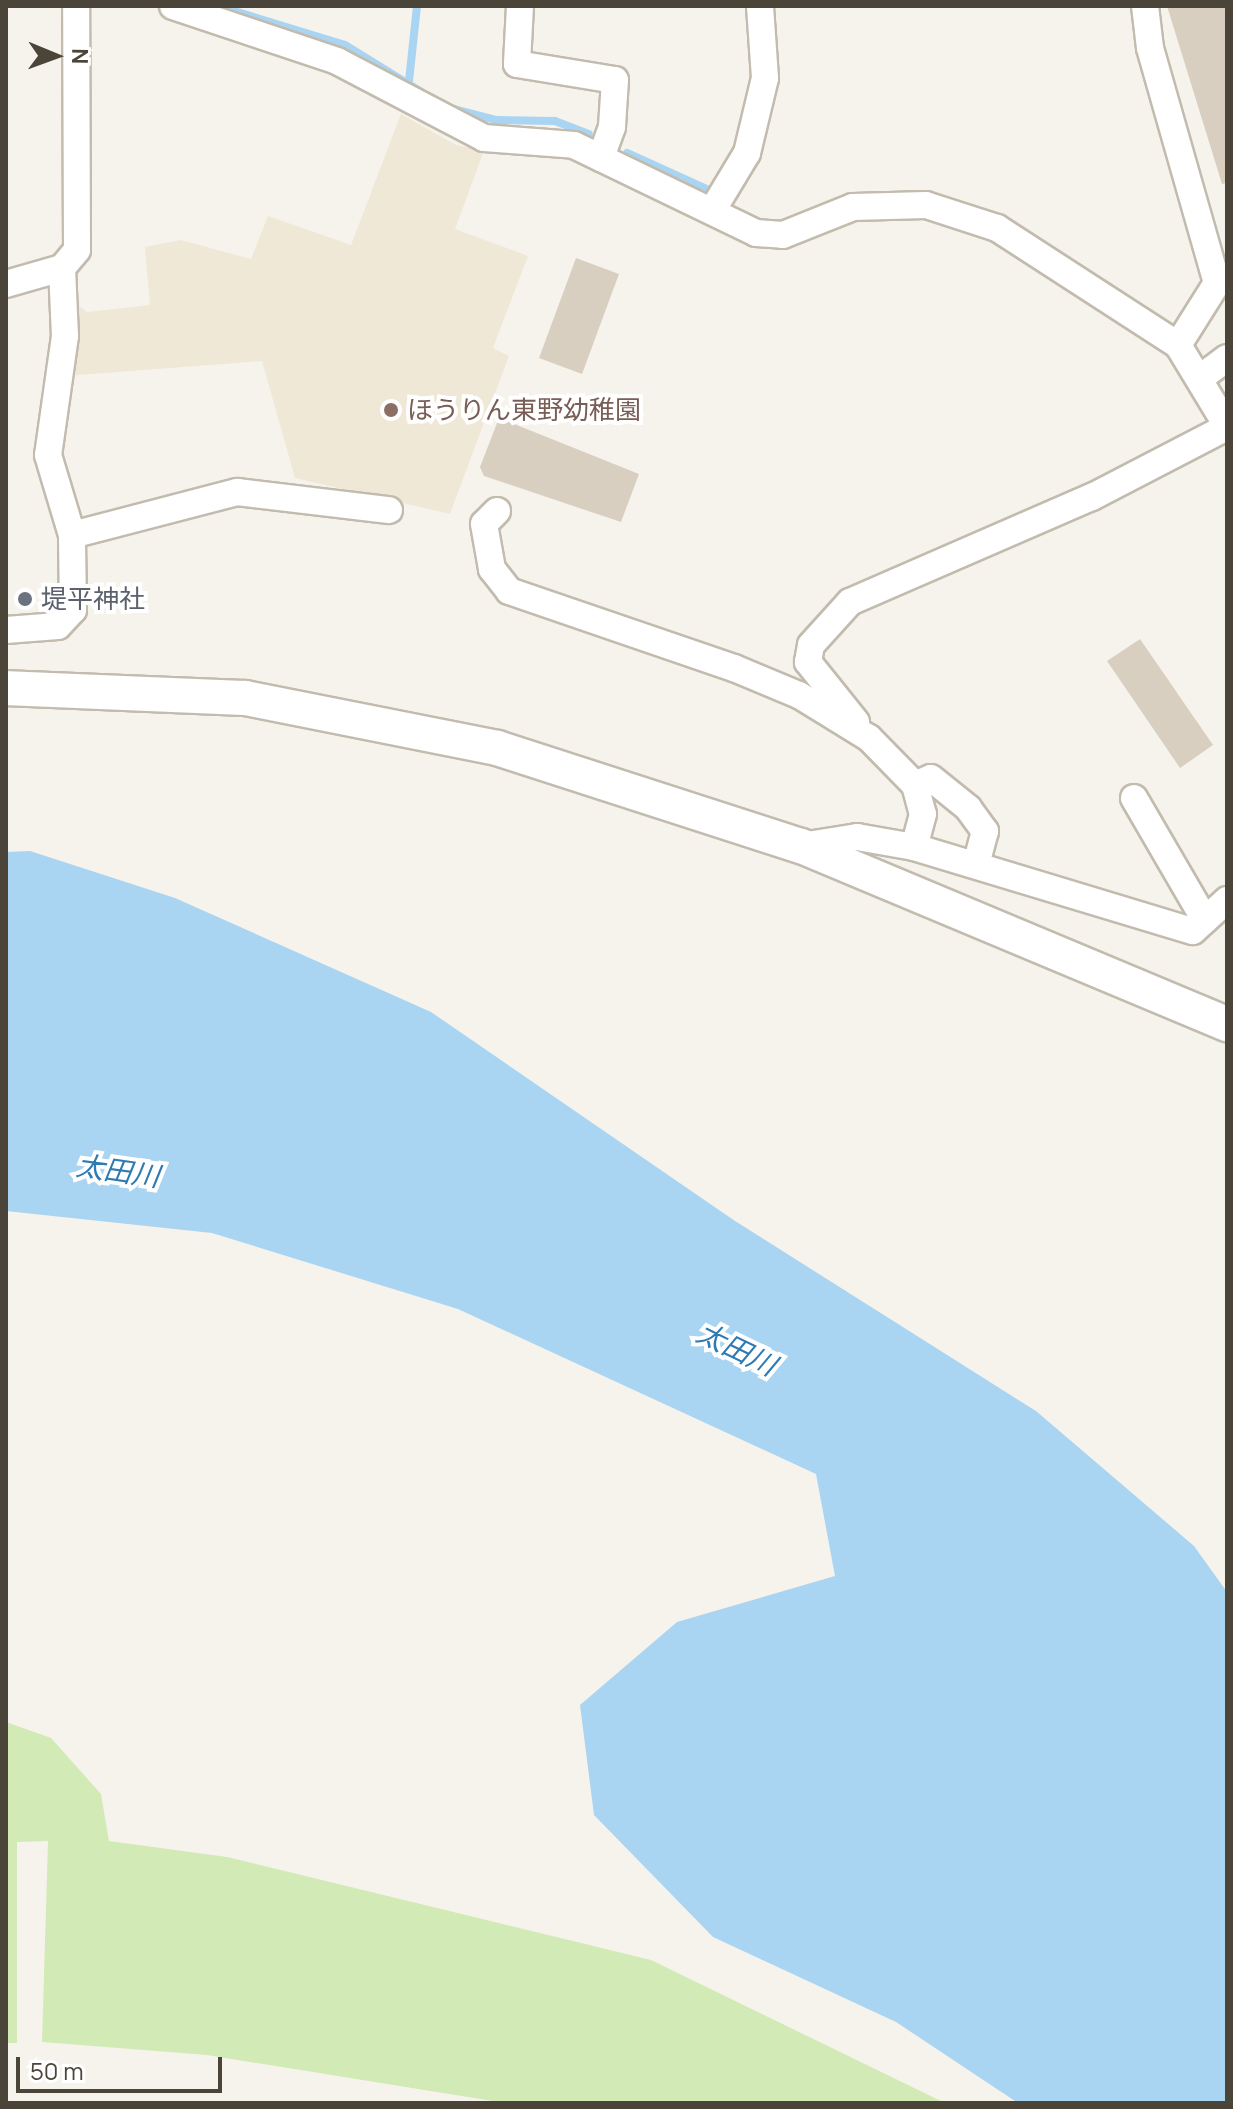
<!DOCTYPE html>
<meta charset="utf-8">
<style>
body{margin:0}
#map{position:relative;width:1233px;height:2109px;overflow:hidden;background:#f6f3ec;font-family:Manrope,"Noto Sans JP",sans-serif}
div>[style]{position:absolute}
.education>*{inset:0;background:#efe8d6}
.green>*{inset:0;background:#d2eab5}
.water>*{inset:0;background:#a9d4f2}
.stream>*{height:8px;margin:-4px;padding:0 4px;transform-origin:4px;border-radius:4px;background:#a9d4f2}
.building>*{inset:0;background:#d8cfc1}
.roads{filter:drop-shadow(2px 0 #c2bbae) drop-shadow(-2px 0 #c2bbae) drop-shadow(0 2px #c2bbae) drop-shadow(0 -2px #c2bbae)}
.minor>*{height:26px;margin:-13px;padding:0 13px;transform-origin:13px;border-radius:13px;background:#fff}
.tertiary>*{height:34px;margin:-17px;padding:0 17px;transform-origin:17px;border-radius:17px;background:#fff}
.dots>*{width:22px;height:22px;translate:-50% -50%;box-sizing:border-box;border:4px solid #fff;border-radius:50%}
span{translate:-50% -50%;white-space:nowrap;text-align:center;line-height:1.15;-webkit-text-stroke:8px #fff;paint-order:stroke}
.education-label{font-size:26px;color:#785e54}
.left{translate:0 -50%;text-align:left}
.worship-label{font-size:26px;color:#5b616d}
.water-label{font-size:28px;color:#2e7ab2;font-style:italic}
.frame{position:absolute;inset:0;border:8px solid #4b4439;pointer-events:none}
.north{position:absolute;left:16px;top:16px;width:80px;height:80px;-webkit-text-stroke:6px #fff;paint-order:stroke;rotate:91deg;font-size:22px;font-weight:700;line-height:32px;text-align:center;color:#4b4439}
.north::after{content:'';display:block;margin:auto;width:28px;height:36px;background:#4b4439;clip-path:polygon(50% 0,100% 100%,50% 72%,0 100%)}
.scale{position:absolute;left:16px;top:2057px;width:206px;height:36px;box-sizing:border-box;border:4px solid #4b4439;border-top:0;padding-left:10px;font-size:24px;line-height:28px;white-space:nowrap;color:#4b4439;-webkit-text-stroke:6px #fff;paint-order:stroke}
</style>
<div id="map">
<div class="education">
<i style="clip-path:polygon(401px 114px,456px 145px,484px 151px,455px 229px,528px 256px,493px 348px,509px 356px,450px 514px,295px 478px,262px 361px,66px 376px,71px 300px,87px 312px,150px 305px,145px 247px,181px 240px,251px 259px,268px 216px,351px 245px)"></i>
</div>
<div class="green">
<i style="clip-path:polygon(6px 1722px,51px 1738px,101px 1794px,109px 1841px,227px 1857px,651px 1960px,945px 2103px,505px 2103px,207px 2055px,42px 2042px,48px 1841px,17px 1842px,17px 2043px,6px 2043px)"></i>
</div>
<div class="water">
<i style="clip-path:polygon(30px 851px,175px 898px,431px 1012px,735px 1221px,1036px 1411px,1194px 1546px,1227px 1592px,1227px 2103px,1018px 2103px,896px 2022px,713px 1937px,594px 1815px,580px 1705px,677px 1622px,835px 1576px,816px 1474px,458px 1309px,212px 1233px,6px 1211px,6px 852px)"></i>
</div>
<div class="stream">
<i style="left:218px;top:6px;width:133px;rotate:17.1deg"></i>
<i style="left:345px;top:45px;width:97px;rotate:31.6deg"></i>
<i style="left:409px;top:81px;width:75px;rotate:-83.9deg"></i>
<i style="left:454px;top:109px;width:43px;rotate:14.7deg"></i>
<i style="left:496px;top:120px;width:59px;rotate:1deg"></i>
<i style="left:555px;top:121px;width:36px;rotate:21deg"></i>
<i style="left:627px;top:153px;width:92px;rotate:24.3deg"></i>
</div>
<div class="building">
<i style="clip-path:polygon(1167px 6px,1227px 6px,1227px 183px,1222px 184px)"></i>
<i style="clip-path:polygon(576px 258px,619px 274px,582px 374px,539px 358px)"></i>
<i style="clip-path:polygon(499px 418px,639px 474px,621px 522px,484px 476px,480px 467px)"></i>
<i style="clip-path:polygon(1140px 639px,1213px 745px,1180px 768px,1107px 661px)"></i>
</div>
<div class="roads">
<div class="minor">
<i style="left:173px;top:6px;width:173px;rotate:18.5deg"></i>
<i style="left:337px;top:61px;width:166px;rotate:27.6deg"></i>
<i style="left:484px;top:138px;width:90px;rotate:4.4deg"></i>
<i style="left:574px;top:145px;width:202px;rotate:25.8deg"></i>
<i style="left:756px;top:233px;width:27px;rotate:4deg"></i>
<i style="left:783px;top:235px;width:75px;rotate:-21.8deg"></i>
<i style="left:853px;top:207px;width:73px;rotate:-1.6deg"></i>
<i style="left:926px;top:205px;width:75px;rotate:17.9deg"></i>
<i style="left:997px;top:228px;width:216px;rotate:32.9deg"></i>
<i style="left:1178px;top:345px;width:95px;rotate:58.8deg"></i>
<i style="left:520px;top:6px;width:58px;rotate:93deg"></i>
<i style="left:517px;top:64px;width:99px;rotate:9.3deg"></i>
<i style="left:615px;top:80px;width:47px;rotate:93.7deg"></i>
<i style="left:612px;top:127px;width:33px;rotate:110deg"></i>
<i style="left:1145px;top:6px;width:42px;rotate:83.2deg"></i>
<i style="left:1150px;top:48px;width:244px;rotate:74.1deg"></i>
<i style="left:1217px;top:283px;width:73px;rotate:122.2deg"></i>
<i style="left:712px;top:211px;width:68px;rotate:-58.9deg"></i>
<i style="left:747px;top:153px;width:77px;rotate:-76.5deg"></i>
<i style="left:765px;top:78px;width:72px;rotate:-94deg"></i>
<i style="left:62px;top:268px;width:68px;rotate:87.5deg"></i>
<i style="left:65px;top:336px;width:120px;rotate:98.1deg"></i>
<i style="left:48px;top:455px;width:84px;rotate:73.3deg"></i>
<i style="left:72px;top:535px;width:171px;rotate:-14.6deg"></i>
<i style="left:237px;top:492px;width:153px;rotate:6.8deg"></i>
<i style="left:6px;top:284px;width:58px;rotate:-15.9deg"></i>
<i style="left:62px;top:268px;width:23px;rotate:-50deg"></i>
<i style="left:77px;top:250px;width:244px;rotate:-90.2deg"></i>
<i style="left:1203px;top:376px;width:30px;rotate:-37deg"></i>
<i style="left:497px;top:511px;width:18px;rotate:135deg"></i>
<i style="left:484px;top:524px;width:46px;rotate:79.9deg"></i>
<i style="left:492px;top:569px;width:28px;rotate:52deg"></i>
<i style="left:509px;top:591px;width:238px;rotate:18.9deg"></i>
<i style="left:734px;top:668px;width:70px;rotate:22.6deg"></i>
<i style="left:799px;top:695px;width:82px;rotate:31.6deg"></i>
<i style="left:869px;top:738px;width:66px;rotate:45.6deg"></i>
<i style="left:915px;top:785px;width:30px;rotate:75deg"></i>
<i style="left:923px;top:814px;width:34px;rotate:105deg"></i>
<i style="left:6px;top:630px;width:52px;rotate:-4.4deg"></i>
<i style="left:58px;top:626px;width:22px;rotate:-47deg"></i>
<i style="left:73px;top:610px;width:75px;rotate:-90.8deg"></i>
<i style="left:856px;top:722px;width:77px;rotate:-128.7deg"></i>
<i style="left:808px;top:662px;width:17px;rotate:-80deg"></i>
<i style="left:811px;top:645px;width:58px;rotate:-47.8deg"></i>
<i style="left:850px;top:602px;width:264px;rotate:-23.5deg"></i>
<i style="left:1092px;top:497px;width:152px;rotate:-27.4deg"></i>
<i style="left:915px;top:785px;width:17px;rotate:-24deg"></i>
<i style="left:931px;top:778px;width:48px;rotate:39deg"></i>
<i style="left:968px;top:808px;width:29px;rotate:54deg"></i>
<i style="left:985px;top:831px;width:35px;rotate:105deg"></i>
<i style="left:1134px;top:798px;width:141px;rotate:59.8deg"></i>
<i style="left:801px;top:846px;width:57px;rotate:-9.1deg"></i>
<i style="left:857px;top:837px;width:58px;rotate:10deg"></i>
<i style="left:914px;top:847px;width:291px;rotate:16.8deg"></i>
<i style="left:1193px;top:931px;width:46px;rotate:-42.4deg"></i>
</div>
<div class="tertiary">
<i style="left:6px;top:688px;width:239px;rotate:2.4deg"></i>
<i style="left:245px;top:698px;width:257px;rotate:11.2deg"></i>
<i style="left:497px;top:748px;width:319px;rotate:17.9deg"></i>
<i style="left:801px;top:846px;width:462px;rotate:22.7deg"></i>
</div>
</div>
<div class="dots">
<i style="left:391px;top:410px;background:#8d6e63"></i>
<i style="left:25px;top:599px;background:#6b7280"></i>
</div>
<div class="education-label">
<span class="left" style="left:407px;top:410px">ほうりん東野幼稚園</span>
</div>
<div class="worship-label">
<span class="left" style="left:41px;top:599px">堤平神社</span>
</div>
<div class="water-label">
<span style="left:118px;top:1170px;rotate:8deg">太田川</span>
<span style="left:737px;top:1348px;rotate:26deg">太田川</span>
</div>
<div class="frame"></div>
<div class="north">N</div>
<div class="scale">50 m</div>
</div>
